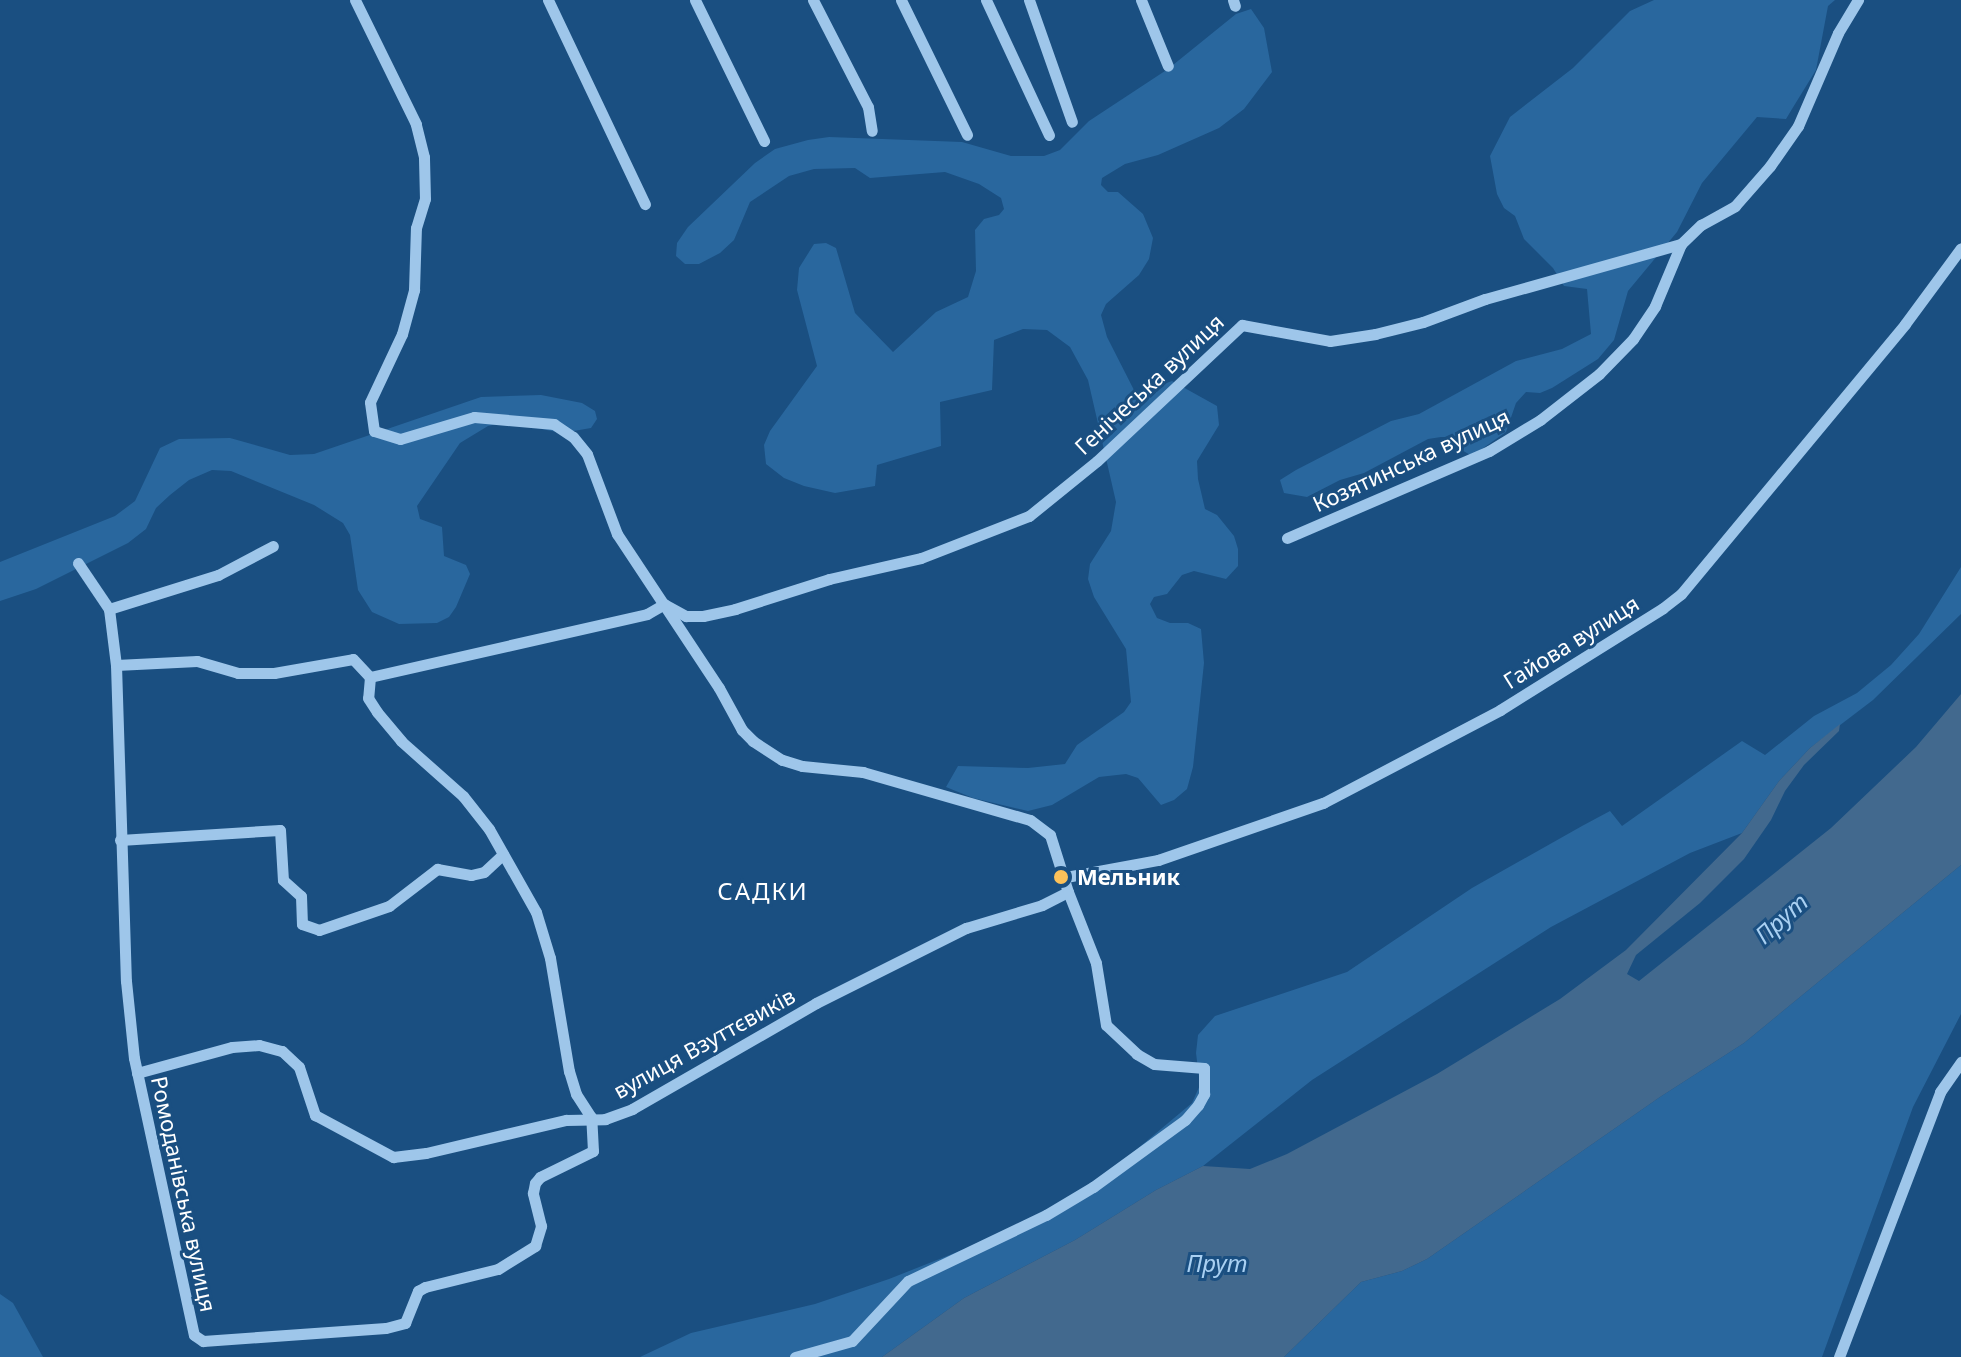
<!DOCTYPE html>
<meta charset="utf-8">
<style>
body{margin:0}
#map{position:relative;width:1961px;height:1357px;overflow:hidden;background:#1a4f81;font-family:"Noto Sans",sans-serif}
div>[style]{position:absolute}
.green>*{inset:0;background:#29679e}
.water>*{inset:0;background:#42698e}
.minor>*{height:11px;margin:-5.5px;padding:0 5.5px;transform-origin:5.5px;border-radius:5.5px;background:#9ec6ea}
.dots>*{width:22px;height:22px;translate:-50% -50%;box-sizing:border-box;border:4px solid #1a4f81;border-radius:50%}
span{translate:-50% -50%;white-space:nowrap;text-align:center;line-height:1.15;-webkit-text-stroke:6px #1a4f81;paint-order:stroke}
.street-label{font-size:22px;color:#fff}
.poi-label{font-size:22px;color:#fff;font-weight:700}
.left{translate:0 -50%;text-align:left}
.neighbourhood-label{font-size:24px;color:#fff;letter-spacing:2px}
.water-label{font-size:24px;color:#a9d0f2;font-style:italic}
</style>
<div id="map">
<div class="green">
<i style="clip-path:polygon(1654px 0,1835px 0,1828px 6px,1816px 70px,1792px 109px,1786px 119px,1757px 117px,1702px 183px,1677px 232px,1628px 291px,1614px 340px,1598px 359px,1552px 388px,1540px 393px,1526px 392px,1516px 403px,1506px 432px,1472px 456px,1460px 449px,1458px 437px,1441px 437px,1428px 439px,1364px 473px,1340px 480px,1307px 497px,1284px 493px,1280px 480px,1296px 470px,1391px 421px,1419px 414px,1516px 361px,1562px 349px,1591px 334px,1587px 289px,1564px 286px,1553px 268px,1524px 239px,1515px 216px,1504px 208px,1497px 194px,1490px 156px,1510px 117px,1573px 68px,1630px 11px)"></i>
<i style="clip-path:polygon(1251px 9px,1264px 28px,1272px 72px,1244px 109px,1219px 128px,1158px 155px,1125px 164px,1102px 178px,1101px 185px,1108px 192px,1118px 192px,1143px 214px,1153px 238px,1149px 259px,1139px 275px,1106px 304px,1101px 315px,1107px 337px,1136px 394px,1172px 381px,1217px 406px,1219px 425px,1197px 461px,1198px 479px,1205px 509px,1217px 515px,1234px 536px,1238px 549px,1238px 566px,1226px 579px,1194px 571px,1182px 575px,1167px 594px,1154px 597px,1150px 604px,1157px 618px,1170px 623px,1188px 623px,1201px 629px,1204px 663px,1193px 767px,1187px 789px,1174px 800px,1161px 805px,1138px 778px,1126px 774px,1099px 777px,1052px 805px,1028px 811px,973px 798px,946px 787px,958px 766px,1028px 768px,1065px 764px,1077px 745px,1124px 712px,1131px 702px,1126px 649px,1094px 597px,1088px 579px,1090px 564px,1111px 531px,1116px 502px,1088px 380px,1070px 347px,1047px 330px,1023px 329px,994px 340px,992px 390px,940px 402px,941px 446px,877px 465px,875px 486px,835px 493px,804px 486px,784px 478px,766px 464px,764px 445px,770px 431px,817px 366px,797px 290px,799px 268px,814px 244px,826px 243px,836px 248px,855px 313px,893px 352px,936px 312px,968px 297px,976px 271px,975px 230px,984px 219px,999px 215px,1004px 209px,1001px 198px,979px 184px,945px 172px,870px 178px,855px 168px,814px 169px,789px 176px,750px 202px,734px 240px,720px 253px,699px 264px,685px 264px,676px 256px,677px 243px,688px 227px,755px 163px,775px 149px,808px 140px,829px 137px,962px 142px,1011px 156px,1044px 156px,1060px 150px,1089px 121px,1168px 69px,1236px 14px)"></i>
<i style="clip-path:polygon(541px 395px,582px 403px,595px 411px,597px 419px,591px 428px,562px 433px,506px 422px,488px 426px,460px 443px,417px 506px,420px 519px,442px 527px,444px 556px,466px 565px,470px 574px,456px 607px,449px 617px,437px 623px,399px 624px,372px 612px,358px 590px,350px 535px,343px 523px,314px 505px,231px 471px,212px 470px,189px 480px,170px 495px,156px 508px,146px 529px,128px 543px,36px 589px,0 601px,0 562px,115px 516px,135px 501px,160px 448px,179px 439px,230px 438px,290px 455px,314px 454px,481px 397px)"></i>
<i style="clip-path:polygon(1961px 567px,1961px 614px,1873px 700px,1810px 748px,1779px 781px,1742px 833px,1690px 853px,1551px 927px,1312px 1080px,1203px 1166px,1156px 1190px,1075px 1240px,964px 1298px,882px 1357px,640px 1357px,691px 1333px,815px 1304px,889px 1279px,1005px 1233px,1054px 1209px,1124px 1160px,1192px 1103px,1200px 1085px,1196px 1053px,1198px 1035px,1215px 1016px,1347px 972px,1472px 888px,1582px 826px,1610px 811px,1622px 826px,1742px 741px,1765px 755px,1814px 716px,1857px 693px,1891px 665px,1919px 634px)"></i>
<i style="clip-path:polygon(1961px 865px,1961px 1014px,1913px 1107px,1822px 1357px,1284px 1357px,1361px 1282px,1402px 1271px,1427px 1259px,1660px 1097px,1744px 1043px)"></i>
<i style="clip-path:polygon(0 1294px,13px 1303px,43px 1357px,0 1357px)"></i>
</div>
<div class="water">
<i style="clip-path:polygon(1961px 694px,1961px 865px,1744px 1043px,1660px 1097px,1427px 1259px,1402px 1271px,1361px 1282px,1284px 1357px,882px 1357px,964px 1298px,1075px 1240px,1156px 1190px,1203px 1166px,1250px 1169px,1287px 1154px,1437px 1074px,1560px 999px,1626px 950px,1742px 833px,1779px 781px,1810px 748px,1840px 724px,1839px 731px,1804px 765px,1785px 791px,1771px 820px,1744px 859px,1700px 903px,1636px 955px,1627px 974px,1639px 981px,1831px 828px,1916px 747px)"></i>
</div>
<div class="minor">
<i style="left:548px;top:0;width:226px;rotate:64.6deg"></i>
<i style="left:695px;top:0;width:157px;rotate:63.9deg"></i>
<i style="left:813px;top:0;width:120px;rotate:62.8deg"></i>
<i style="left:868px;top:107px;width:24px;rotate:81deg"></i>
<i style="left:901px;top:0;width:150px;rotate:63.9deg"></i>
<i style="left:986px;top:0;width:149px;rotate:65deg"></i>
<i style="left:1029px;top:0;width:129px;rotate:70.6deg"></i>
<i style="left:1141px;top:0;width:71px;rotate:67.8deg"></i>
<i style="left:1233px;top:0;width:6px;rotate:72deg"></i>
<i style="left:1287px;top:538px;width:220px;rotate:-23.3deg"></i>
<i style="left:1489px;top:451px;width:60px;rotate:-31.3deg"></i>
<i style="left:1540px;top:420px;width:75px;rotate:-37.9deg"></i>
<i style="left:1599px;top:374px;width:49px;rotate:-45.8deg"></i>
<i style="left:1633px;top:339px;width:40px;rotate:-56deg"></i>
<i style="left:1655px;top:306px;width:67px;rotate:-67.2deg"></i>
<i style="left:1681px;top:244px;width:28px;rotate:-44deg"></i>
<i style="left:1701px;top:225px;width:39px;rotate:-29deg"></i>
<i style="left:1735px;top:206px;width:53px;rotate:-48.8deg"></i>
<i style="left:1770px;top:166px;width:49px;rotate:-55deg"></i>
<i style="left:1798px;top:126px;width:101px;rotate:-66.7deg"></i>
<i style="left:1838px;top:33px;width:39px;rotate:-59deg"></i>
<i style="left:78px;top:563px;width:55px;rotate:56deg"></i>
<i style="left:109px;top:609px;width:56px;rotate:82.9deg"></i>
<i style="left:116px;top:665px;width:316px;rotate:88.2deg"></i>
<i style="left:126px;top:981px;width:77px;rotate:84.1deg"></i>
<i style="left:134px;top:1058px;width:283px;rotate:77.8deg"></i>
<i style="left:194px;top:1335px;width:11px;rotate:34deg"></i>
<i style="left:203px;top:1341px;width:183px;rotate:-4.1deg"></i>
<i style="left:386px;top:1328px;width:20px;rotate:-15deg"></i>
<i style="left:405px;top:1323px;width:35px;rotate:-68deg"></i>
<i style="left:418px;top:1291px;width:8px;rotate:-30deg"></i>
<i style="left:425px;top:1287px;width:75px;rotate:-13.9deg"></i>
<i style="left:498px;top:1269px;width:44px;rotate:-31.9deg"></i>
<i style="left:535px;top:1246px;width:21px;rotate:-73deg"></i>
<i style="left:541px;top:1226px;width:34px;rotate:-104deg"></i>
<i style="left:533px;top:1193px;width:10px;rotate:-79deg"></i>
<i style="left:535px;top:1183px;width:8px;rotate:-50deg"></i>
<i style="left:540px;top:1177px;width:59px;rotate:-26.1deg"></i>
<i style="left:593px;top:1151px;width:34px;rotate:-93deg"></i>
<i style="left:109px;top:609px;width:114px;rotate:-17.3deg"></i>
<i style="left:218px;top:575px;width:62px;rotate:-27.8deg"></i>
<i style="left:116px;top:665px;width:81px;rotate:-2.8deg"></i>
<i style="left:197px;top:661px;width:43px;rotate:16.3deg"></i>
<i style="left:238px;top:673px;width:36px"></i>
<i style="left:274px;top:673px;width:80px;rotate:-10deg"></i>
<i style="left:353px;top:659px;width:25px;rotate:47deg"></i>
<i style="left:370px;top:677px;width:284px;rotate:-12.8deg"></i>
<i style="left:647px;top:614px;width:20px;rotate:-30deg"></i>
<i style="left:664px;top:604px;width:25px;rotate:29deg"></i>
<i style="left:686px;top:616px;width:17px"></i>
<i style="left:703px;top:616px;width:33px;rotate:-12deg"></i>
<i style="left:735px;top:609px;width:99px;rotate:-17.7deg"></i>
<i style="left:829px;top:579px;width:94px;rotate:-12.9deg"></i>
<i style="left:921px;top:558px;width:116px;rotate:-21.3deg"></i>
<i style="left:1029px;top:516px;width:87px;rotate:-39deg"></i>
<i style="left:1097px;top:461px;width:199px;rotate:-43.2deg"></i>
<i style="left:1242px;top:325px;width:89px;rotate:10.3deg"></i>
<i style="left:1330px;top:341px;width:46px;rotate:-8.8deg"></i>
<i style="left:1375px;top:334px;width:49px;rotate:-14deg"></i>
<i style="left:1423px;top:322px;width:66px;rotate:-20.4deg"></i>
<i style="left:1485px;top:299px;width:204px;rotate:-15.7deg"></i>
<i style="left:370px;top:677px;width:21px;rotate:95deg"></i>
<i style="left:368px;top:698px;width:17px;rotate:57deg"></i>
<i style="left:377px;top:712px;width:38px;rotate:50deg"></i>
<i style="left:401px;top:741px;width:83px;rotate:41.6deg"></i>
<i style="left:463px;top:796px;width:42px;rotate:51.8deg"></i>
<i style="left:489px;top:829px;width:95px;rotate:60.5deg"></i>
<i style="left:536px;top:912px;width:48px;rotate:73.1deg"></i>
<i style="left:550px;top:958px;width:115px;rotate:80.5deg"></i>
<i style="left:569px;top:1071px;width:24px;rotate:73deg"></i>
<i style="left:576px;top:1094px;width:27px;rotate:57deg"></i>
<i style="left:120px;top:840px;width:160px;rotate:-3.6deg"></i>
<i style="left:280px;top:830px;width:50px;rotate:86.6deg"></i>
<i style="left:283px;top:880px;width:24px;rotate:42deg"></i>
<i style="left:301px;top:896px;width:28px;rotate:88deg"></i>
<i style="left:302px;top:924px;width:18px;rotate:19deg"></i>
<i style="left:319px;top:930px;width:74px;rotate:-18.9deg"></i>
<i style="left:389px;top:906px;width:61px;rotate:-37.6deg"></i>
<i style="left:437px;top:869px;width:35px;rotate:10deg"></i>
<i style="left:471px;top:875px;width:13px;rotate:-13deg"></i>
<i style="left:484px;top:872px;width:26px;rotate:-43deg"></i>
<i style="left:1066px;top:877px;width:94px;rotate:-10.5deg"></i>
<i style="left:1158px;top:860px;width:175px;rotate:-19.1deg"></i>
<i style="left:1323px;top:803px;width:200px;rotate:-27.7deg"></i>
<i style="left:1500px;top:710px;width:192px;rotate:-32deg"></i>
<i style="left:1663px;top:608px;width:23px;rotate:-38deg"></i>
<i style="left:1681px;top:594px;width:351px;rotate:-50.3deg"></i>
<i style="left:1905px;top:324px;width:94px;rotate:-53.6deg"></i>
<i style="left:137px;top:1073px;width:98px;rotate:-15.3deg"></i>
<i style="left:232px;top:1047px;width:27px;rotate:-4deg"></i>
<i style="left:259px;top:1045px;width:24px;rotate:15deg"></i>
<i style="left:282px;top:1051px;width:23px;rotate:43deg"></i>
<i style="left:299px;top:1067px;width:51px;rotate:71.6deg"></i>
<i style="left:315px;top:1115px;width:89px;rotate:28.3deg"></i>
<i style="left:393px;top:1157px;width:33px;rotate:-7deg"></i>
<i style="left:426px;top:1153px;width:144px;rotate:-13.3deg"></i>
<i style="left:566px;top:1120px;width:39px;rotate:-1deg"></i>
<i style="left:605px;top:1119px;width:29px;rotate:-20deg"></i>
<i style="left:632px;top:1109px;width:212px;rotate:-29.9deg"></i>
<i style="left:816px;top:1003px;width:168px;rotate:-26.6deg"></i>
<i style="left:966px;top:928px;width:79px;rotate:-16.8deg"></i>
<i style="left:1042px;top:905px;width:29px;rotate:-27deg"></i>
<i style="left:1068px;top:892px;width:60px;rotate:-107.5deg"></i>
<i style="left:1050px;top:835px;width:25px;rotate:-143deg"></i>
<i style="left:1030px;top:820px;width:174px;rotate:-164deg"></i>
<i style="left:863px;top:772px;width:61px;rotate:-174.4deg"></i>
<i style="left:802px;top:766px;width:21px;rotate:-163deg"></i>
<i style="left:782px;top:760px;width:35px;rotate:-147deg"></i>
<i style="left:753px;top:741px;width:16px;rotate:-135deg"></i>
<i style="left:742px;top:730px;width:48px;rotate:-118.7deg"></i>
<i style="left:719px;top:688px;width:185px;rotate:-123.5deg"></i>
<i style="left:617px;top:534px;width:85px;rotate:-110.6deg"></i>
<i style="left:587px;top:454px;width:22px;rotate:-129deg"></i>
<i style="left:573px;top:437px;width:23px;rotate:-146deg"></i>
<i style="left:554px;top:424px;width:80px;rotate:-175deg"></i>
<i style="left:474px;top:417px;width:77px;rotate:163.4deg"></i>
<i style="left:400px;top:439px;width:27px;rotate:-163deg"></i>
<i style="left:374px;top:431px;width:29px;rotate:-98deg"></i>
<i style="left:370px;top:402px;width:75px;rotate:-64.8deg"></i>
<i style="left:402px;top:334px;width:46px;rotate:-74.7deg"></i>
<i style="left:414px;top:290px;width:62px;rotate:-88.2deg"></i>
<i style="left:416px;top:228px;width:30px;rotate:-73deg"></i>
<i style="left:425px;top:199px;width:42px;rotate:-91.4deg"></i>
<i style="left:424px;top:157px;width:34px;rotate:-104deg"></i>
<i style="left:416px;top:124px;width:138px;rotate:-116.2deg"></i>
<i style="left:795px;top:1357px;width:59px;rotate:-15.7deg"></i>
<i style="left:852px;top:1341px;width:82px;rotate:-47deg"></i>
<i style="left:908px;top:1281px;width:153px;rotate:-25.6deg"></i>
<i style="left:1046px;top:1215px;width:55px;rotate:-30.8deg"></i>
<i style="left:1093px;top:1187px;width:114px;rotate:-36.1deg"></i>
<i style="left:1185px;top:1120px;width:20px;rotate:-49deg"></i>
<i style="left:1198px;top:1105px;width:13px;rotate:-61deg"></i>
<i style="left:1204px;top:1094px;width:26px;rotate:-90deg"></i>
<i style="left:1204px;top:1068px;width:50px;rotate:-175.4deg"></i>
<i style="left:1154px;top:1064px;width:20px;rotate:-150deg"></i>
<i style="left:1137px;top:1054px;width:42px;rotate:-136.9deg"></i>
<i style="left:1106px;top:1025px;width:63px;rotate:-99.2deg"></i>
<i style="left:1096px;top:963px;width:76px;rotate:-111.5deg"></i>
<i style="left:1839px;top:1357px;width:284px;rotate:-69.1deg"></i>
<i style="left:1940px;top:1092px;width:37px;rotate:-55deg"></i>
</div>
<div class="dots">
<i style="left:1061px;top:877px;background:#fcc159"></i>
</div>
<div class="street-label">
<span style="left:1149px;top:384px;rotate:-43deg">Генічеська вулиця</span>
<span style="left:1411px;top:460px;rotate:-25deg">Козятинська вулиця</span>
<span style="left:1571px;top:642px;rotate:-32deg">Гайова вулиця</span>
<span style="left:704px;top:1043px;rotate:-29deg">вулиця Взуттєвиків</span>
<span style="left:184px;top:1194px;rotate:78deg">Ромоданівська вулиця</span>
</div>
<div class="poi-label">
<span class="left" style="left:1077px;top:877px">Мельник</span>
</div>
<div class="neighbourhood-label">
<span style="left:763px;top:891px">САДКИ</span>
</div>
<div class="water-label">
<span style="left:1781px;top:918px;rotate:-42deg">Прут</span>
<span style="left:1217px;top:1263px">Прут</span>
</div>
</div>
